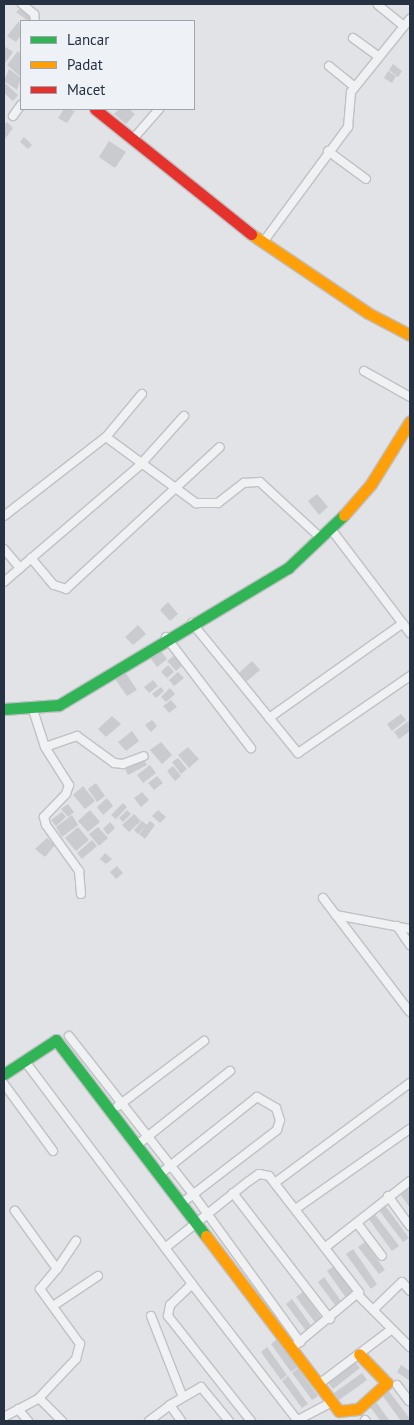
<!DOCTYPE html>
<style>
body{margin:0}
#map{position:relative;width:414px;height:1425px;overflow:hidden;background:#e1e3e6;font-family:"PT Sans",sans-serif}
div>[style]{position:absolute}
.building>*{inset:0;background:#c9cbce}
.roads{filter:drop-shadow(1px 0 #bfc1c4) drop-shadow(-1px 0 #bfc1c4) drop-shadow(0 1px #bfc1c4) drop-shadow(0 -1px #bfc1c4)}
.street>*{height:8px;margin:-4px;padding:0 4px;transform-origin:4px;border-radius:4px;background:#f0f1f3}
.fast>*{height:11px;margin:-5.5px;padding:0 5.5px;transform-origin:5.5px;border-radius:5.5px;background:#30b455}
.slow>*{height:11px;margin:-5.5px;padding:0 5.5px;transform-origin:5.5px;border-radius:5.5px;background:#ff9f0a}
.jam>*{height:11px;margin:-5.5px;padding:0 5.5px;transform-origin:5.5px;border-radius:5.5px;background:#e5322d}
span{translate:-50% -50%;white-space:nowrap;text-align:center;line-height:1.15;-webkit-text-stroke:4px #eef2f6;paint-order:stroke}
.frame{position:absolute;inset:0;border:5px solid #263141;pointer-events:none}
.legend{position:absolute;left:20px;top:20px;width:175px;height:90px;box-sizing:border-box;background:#eef2f6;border:1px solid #9ea5ae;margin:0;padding:6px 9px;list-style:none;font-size:15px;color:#263141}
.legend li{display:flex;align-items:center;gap:10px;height:25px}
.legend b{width:25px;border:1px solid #9ea5ae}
</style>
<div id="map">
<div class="building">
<i style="clip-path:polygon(22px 7px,32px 18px,28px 21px,16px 12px)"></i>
<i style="clip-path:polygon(19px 21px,21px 35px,16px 42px,7px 36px)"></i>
<i style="clip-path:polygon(4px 46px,13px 52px,4px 65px)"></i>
<i style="clip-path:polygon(18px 51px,21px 54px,21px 77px,7px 65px)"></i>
<i style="clip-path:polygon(393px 64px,402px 71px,398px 77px,389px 70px)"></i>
<i style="clip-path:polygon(9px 69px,21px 78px,17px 90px,4px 81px)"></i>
<i style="clip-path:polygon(388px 71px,396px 76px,392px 83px,384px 78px)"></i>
<i style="clip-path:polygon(4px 82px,18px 95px,13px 101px,4px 93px)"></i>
<i style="clip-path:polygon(64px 109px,75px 111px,67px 123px,58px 118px)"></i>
<i style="clip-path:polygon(119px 109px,129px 109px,135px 114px,126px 124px,114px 114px)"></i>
<i style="clip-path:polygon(7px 122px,13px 128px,5px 139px,4px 125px)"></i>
<i style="clip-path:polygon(24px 137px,32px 145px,28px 149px,20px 142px)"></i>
<i style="clip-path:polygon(109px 141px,126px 152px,115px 168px,99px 157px)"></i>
<i style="clip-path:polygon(317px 494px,328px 507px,319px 515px,308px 501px)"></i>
<i style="clip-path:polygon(168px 602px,178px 614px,170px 621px,160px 610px)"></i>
<i style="clip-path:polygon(138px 625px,146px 634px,133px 645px,125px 637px)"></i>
<i style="clip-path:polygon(158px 647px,167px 659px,157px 667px,148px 655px)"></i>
<i style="clip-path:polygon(175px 655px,184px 664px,176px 671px,167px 661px)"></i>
<i style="clip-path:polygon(252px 661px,260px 670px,247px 681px,239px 673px)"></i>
<i style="clip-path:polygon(168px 665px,174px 672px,167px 678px,161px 672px)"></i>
<i style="clip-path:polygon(125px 672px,137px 690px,127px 696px,115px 679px)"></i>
<i style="clip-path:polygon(178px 672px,184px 678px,174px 686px,169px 680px)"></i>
<i style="clip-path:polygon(153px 680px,158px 686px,149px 693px,144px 687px)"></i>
<i style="clip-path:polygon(161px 687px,164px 691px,156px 698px,152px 694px)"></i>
<i style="clip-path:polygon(170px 688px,175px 694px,166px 702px,161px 697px)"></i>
<i style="clip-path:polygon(171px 700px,177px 707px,169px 713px,163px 706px)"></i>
<i style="clip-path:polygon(401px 714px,406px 720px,392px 731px,387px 724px)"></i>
<i style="clip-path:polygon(112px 716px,121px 724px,106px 737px,98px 729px)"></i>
<i style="clip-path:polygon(152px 720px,157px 726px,151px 732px,145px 725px)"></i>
<i style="clip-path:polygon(410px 720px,410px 731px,399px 739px,394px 732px)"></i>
<i style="clip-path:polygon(132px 731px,139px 741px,126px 751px,118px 742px)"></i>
<i style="clip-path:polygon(161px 742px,172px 755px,162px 764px,150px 750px)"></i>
<i style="clip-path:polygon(188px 747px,199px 759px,189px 768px,178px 755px)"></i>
<i style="clip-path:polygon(143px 758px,147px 765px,128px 775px,124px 767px)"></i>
<i style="clip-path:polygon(178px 758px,187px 769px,181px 774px,172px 762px)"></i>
<i style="clip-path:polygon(150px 765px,156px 773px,143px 783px,137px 775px)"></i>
<i style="clip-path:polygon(173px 766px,181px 776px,175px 781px,167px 771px)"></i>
<i style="clip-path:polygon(157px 776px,163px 783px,154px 790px,148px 783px)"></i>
<i style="clip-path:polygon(96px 783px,105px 796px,97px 802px,88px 789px)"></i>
<i style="clip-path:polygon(83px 786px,95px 801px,85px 809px,73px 795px)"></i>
<i style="clip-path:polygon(142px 792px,149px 800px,141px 807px,134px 798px)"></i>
<i style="clip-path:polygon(107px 798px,113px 806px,103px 815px,97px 807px)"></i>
<i style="clip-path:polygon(123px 803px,127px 807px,116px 819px,111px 815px)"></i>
<i style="clip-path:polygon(68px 804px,74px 812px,68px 817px,61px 809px)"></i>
<i style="clip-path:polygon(90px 810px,100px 822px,88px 832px,78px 821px)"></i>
<i style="clip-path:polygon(127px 810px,131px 814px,123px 822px,119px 818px)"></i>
<i style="clip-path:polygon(158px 810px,166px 817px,160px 823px,152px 816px)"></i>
<i style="clip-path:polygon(62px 812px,66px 817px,56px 826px,51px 820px)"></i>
<i style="clip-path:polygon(134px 814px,141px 821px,129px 832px,122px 825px)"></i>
<i style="clip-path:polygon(72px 815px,78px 825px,62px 837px,56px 827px)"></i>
<i style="clip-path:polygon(142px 821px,147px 825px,138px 834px,134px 830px)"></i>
<i style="clip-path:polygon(150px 821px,155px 825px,145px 839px,139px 834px)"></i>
<i style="clip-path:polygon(110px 822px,115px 828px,108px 835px,103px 829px)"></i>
<i style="clip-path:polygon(78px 827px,89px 840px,76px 851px,65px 838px)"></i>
<i style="clip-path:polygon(98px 827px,108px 838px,99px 846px,89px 834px)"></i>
<i style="clip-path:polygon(47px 838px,55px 845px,45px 857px,35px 849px)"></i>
<i style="clip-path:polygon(92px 840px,97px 846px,82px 859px,77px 853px)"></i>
<i style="clip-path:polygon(105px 853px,112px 859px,106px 864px,100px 859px)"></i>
<i style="clip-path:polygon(117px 866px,123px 873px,116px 879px,110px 872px)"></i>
<i style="clip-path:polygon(406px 1186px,410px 1192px,410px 1208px,398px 1191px)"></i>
<i style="clip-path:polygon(384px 1204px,409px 1238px,403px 1242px,378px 1209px)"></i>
<i style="clip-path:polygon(374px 1213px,399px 1246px,392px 1251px,368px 1218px)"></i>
<i style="clip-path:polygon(365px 1242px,385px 1270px,379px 1274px,358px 1247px)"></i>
<i style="clip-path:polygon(353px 1249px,377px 1284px,371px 1289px,346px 1254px)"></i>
<i style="clip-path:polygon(334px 1266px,354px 1294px,347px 1299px,327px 1271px)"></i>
<i style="clip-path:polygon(324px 1277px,344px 1305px,338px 1309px,318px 1282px)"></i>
<i style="clip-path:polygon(303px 1292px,323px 1320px,317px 1325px,296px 1297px)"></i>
<i style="clip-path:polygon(292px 1299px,312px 1327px,306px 1331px,286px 1304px)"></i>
<i style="clip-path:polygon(277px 1339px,298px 1367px,291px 1372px,271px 1344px)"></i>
<i style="clip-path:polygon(267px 1347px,287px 1375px,281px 1380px,261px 1352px)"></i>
<i style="clip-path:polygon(355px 1362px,360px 1368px,333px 1389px,328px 1383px)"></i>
<i style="clip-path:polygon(401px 1365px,410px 1371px,410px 1381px,397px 1372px)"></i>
<i style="clip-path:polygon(298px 1368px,318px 1396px,312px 1400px,292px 1373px)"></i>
<i style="clip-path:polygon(362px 1373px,367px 1380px,339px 1400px,334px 1393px)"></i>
<i style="clip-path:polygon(288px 1376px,308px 1404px,302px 1408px,282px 1381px)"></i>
<i style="clip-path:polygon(385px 1386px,410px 1419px,407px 1421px,401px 1421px,379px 1391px)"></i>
<i style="clip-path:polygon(376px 1402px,386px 1416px,390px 1421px,380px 1420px,370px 1407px)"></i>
</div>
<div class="roads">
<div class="street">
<i style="left:22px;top:4px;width:16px;rotate:40deg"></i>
<i style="left:34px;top:14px;width:7px;rotate:82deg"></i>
<i style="left:378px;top:5px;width:33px;rotate:39deg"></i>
<i style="left:353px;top:38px;width:32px;rotate:36deg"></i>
<i style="left:329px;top:66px;width:33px;rotate:39deg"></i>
<i style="left:13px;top:116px;width:14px;rotate:-54deg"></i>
<i style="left:133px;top:139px;width:40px;rotate:-49deg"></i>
<i style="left:328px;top:151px;width:47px;rotate:36.4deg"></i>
<i style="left:264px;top:241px;width:142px;rotate:-53.6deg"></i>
<i style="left:348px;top:127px;width:35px;rotate:-85deg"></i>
<i style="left:351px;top:92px;width:94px;rotate:-51.1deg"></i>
<i style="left:364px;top:371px;width:53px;rotate:29.5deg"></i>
<i style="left:106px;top:437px;width:112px;rotate:36.3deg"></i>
<i style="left:196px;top:503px;width:22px"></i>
<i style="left:218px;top:503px;width:33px;rotate:-38deg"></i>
<i style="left:244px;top:483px;width:16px;rotate:-4deg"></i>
<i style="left:260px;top:482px;width:84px;rotate:42.6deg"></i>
<i style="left:4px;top:516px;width:129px;rotate:-37.8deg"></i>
<i style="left:106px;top:437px;width:56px;rotate:-50.1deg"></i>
<i style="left:331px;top:529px;width:131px;rotate:52.8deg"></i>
<i style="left:4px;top:549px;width:25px;rotate:50deg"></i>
<i style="left:20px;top:568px;width:158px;rotate:-40.6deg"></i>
<i style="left:140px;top:465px;width:66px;rotate:-48.1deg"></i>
<i style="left:31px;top:558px;width:35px;rotate:50deg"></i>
<i style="left:54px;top:585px;width:13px;rotate:18deg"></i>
<i style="left:66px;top:589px;width:209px;rotate:-42.7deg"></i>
<i style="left:4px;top:582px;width:21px;rotate:-41deg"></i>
<i style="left:192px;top:623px;width:168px;rotate:50.8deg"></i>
<i style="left:298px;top:753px;width:136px;rotate:-34.5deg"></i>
<i style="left:166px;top:637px;width:140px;rotate:52.6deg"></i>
<i style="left:33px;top:710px;width:39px;rotate:72deg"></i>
<i style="left:45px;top:747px;width:34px;rotate:-19deg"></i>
<i style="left:77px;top:736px;width:46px;rotate:36.1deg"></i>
<i style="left:114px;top:763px;width:9px;rotate:6deg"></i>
<i style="left:123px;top:764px;width:22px;rotate:-21deg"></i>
<i style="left:269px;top:718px;width:164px;rotate:-35.3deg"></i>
<i style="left:45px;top:747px;width:45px;rotate:57.7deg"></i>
<i style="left:69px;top:785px;width:9px;rotate:108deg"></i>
<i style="left:66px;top:794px;width:32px;rotate:134deg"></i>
<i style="left:44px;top:817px;width:8px;rotate:76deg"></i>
<i style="left:46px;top:825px;width:57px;rotate:54.3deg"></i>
<i style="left:79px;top:871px;width:23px;rotate:85deg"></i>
<i style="left:323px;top:898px;width:143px;rotate:52.7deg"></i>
<i style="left:336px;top:915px;width:75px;rotate:10.7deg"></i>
<i style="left:397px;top:926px;width:23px;rotate:56deg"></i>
<i style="left:69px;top:1036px;width:201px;rotate:51.9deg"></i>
<i style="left:193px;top:1194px;width:183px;rotate:54.1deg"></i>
<i style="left:24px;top:1060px;width:280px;rotate:53.1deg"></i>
<i style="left:192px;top:1284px;width:30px;rotate:136deg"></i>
<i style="left:170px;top:1305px;width:11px;rotate:100deg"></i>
<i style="left:168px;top:1316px;width:134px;rotate:51.7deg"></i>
<i style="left:4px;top:1084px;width:83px;rotate:53.8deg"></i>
<i style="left:118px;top:1106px;width:108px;rotate:-37.1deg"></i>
<i style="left:137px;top:1145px;width:119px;rotate:-38.5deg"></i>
<i style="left:160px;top:1174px;width:124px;rotate:-38.4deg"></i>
<i style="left:257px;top:1097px;width:22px;rotate:30deg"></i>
<i style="left:276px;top:1108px;width:13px;rotate:72deg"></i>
<i style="left:280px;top:1120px;width:10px;rotate:107deg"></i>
<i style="left:277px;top:1130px;width:118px;rotate:142.5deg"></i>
<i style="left:276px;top:1182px;width:167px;rotate:-36.5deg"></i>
<i style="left:233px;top:1193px;width:159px;rotate:52.4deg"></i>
<i style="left:388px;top:1196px;width:37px;rotate:54deg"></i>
<i style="left:297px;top:1208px;width:138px;rotate:-35deg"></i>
<i style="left:357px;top:1223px;width:41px;rotate:52.9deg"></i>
<i style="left:327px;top:1246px;width:105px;rotate:-38.1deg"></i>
<i style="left:165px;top:1248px;width:107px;rotate:-38.6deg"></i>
<i style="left:249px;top:1181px;width:12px;rotate:-35deg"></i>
<i style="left:259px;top:1174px;width:10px;rotate:11deg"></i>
<i style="left:269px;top:1176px;width:147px;rotate:52.2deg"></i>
<i style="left:359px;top:1292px;width:87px;rotate:140.1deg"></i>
<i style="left:57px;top:1269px;width:34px;rotate:-56deg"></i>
<i style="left:192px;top:1284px;width:172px;rotate:52.3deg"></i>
<i style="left:358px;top:1295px;width:74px;rotate:45deg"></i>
<i style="left:53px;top:1306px;width:54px;rotate:-33.7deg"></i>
<i style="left:373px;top:1310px;width:40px;rotate:-44deg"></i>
<i style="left:402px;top:1282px;width:12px;rotate:48deg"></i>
<i style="left:151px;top:1316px;width:85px;rotate:68.6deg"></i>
<i style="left:319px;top:1384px;width:91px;rotate:-37deg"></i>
<i style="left:397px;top:1385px;width:20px;rotate:53deg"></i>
<i style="left:39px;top:1398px;width:33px;rotate:45deg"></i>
<i style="left:170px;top:1405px;width:36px;rotate:-30deg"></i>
<i style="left:201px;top:1387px;width:44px;rotate:50.5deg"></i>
<i style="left:18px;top:1409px;width:16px;rotate:50deg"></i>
<i style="left:4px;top:1417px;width:40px;rotate:-28deg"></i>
<i style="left:39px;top:1398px;width:54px;rotate:-46.5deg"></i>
<i style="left:76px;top:1359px;width:16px;rotate:-75deg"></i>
<i style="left:80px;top:1344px;width:68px;rotate:-126deg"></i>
<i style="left:40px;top:1289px;width:26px;rotate:-50deg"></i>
<i style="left:57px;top:1269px;width:72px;rotate:-125.9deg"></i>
<i style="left:365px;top:1420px;width:1px;rotate:45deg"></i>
<i style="left:149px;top:1421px;width:26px;rotate:-37deg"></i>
<i style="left:170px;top:1405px;width:19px;rotate:55deg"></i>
<i style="left:296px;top:1421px;width:41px;rotate:-27.8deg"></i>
</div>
<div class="fast">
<i style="left:4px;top:709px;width:55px;rotate:-4.2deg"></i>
<i style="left:59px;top:705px;width:267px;rotate:-30.9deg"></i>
<i style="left:288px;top:568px;width:77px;rotate:-43.4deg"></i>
<i style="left:4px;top:1074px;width:62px;rotate:-33.2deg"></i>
<i style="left:56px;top:1040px;width:247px;rotate:52.6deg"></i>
</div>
<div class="slow">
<i style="left:251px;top:234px;width:141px;rotate:34deg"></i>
<i style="left:368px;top:313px;width:47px;rotate:27.6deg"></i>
<i style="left:344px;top:515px;width:41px;rotate:-48.9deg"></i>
<i style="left:371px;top:484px;width:74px;rotate:-58.2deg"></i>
<i style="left:206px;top:1236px;width:220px;rotate:52.8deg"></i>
<i style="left:339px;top:1411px;width:19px;rotate:-6deg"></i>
<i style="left:358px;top:1409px;width:39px;rotate:-42deg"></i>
<i style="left:387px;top:1383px;width:40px;rotate:-134deg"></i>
</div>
<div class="jam">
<i style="left:95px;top:109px;width:200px;rotate:38.7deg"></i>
</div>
</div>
<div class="frame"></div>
<ul class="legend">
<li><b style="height:6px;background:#30b455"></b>Lancar</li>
<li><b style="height:6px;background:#ff9f0a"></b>Padat</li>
<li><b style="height:6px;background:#e5322d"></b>Macet</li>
</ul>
</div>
